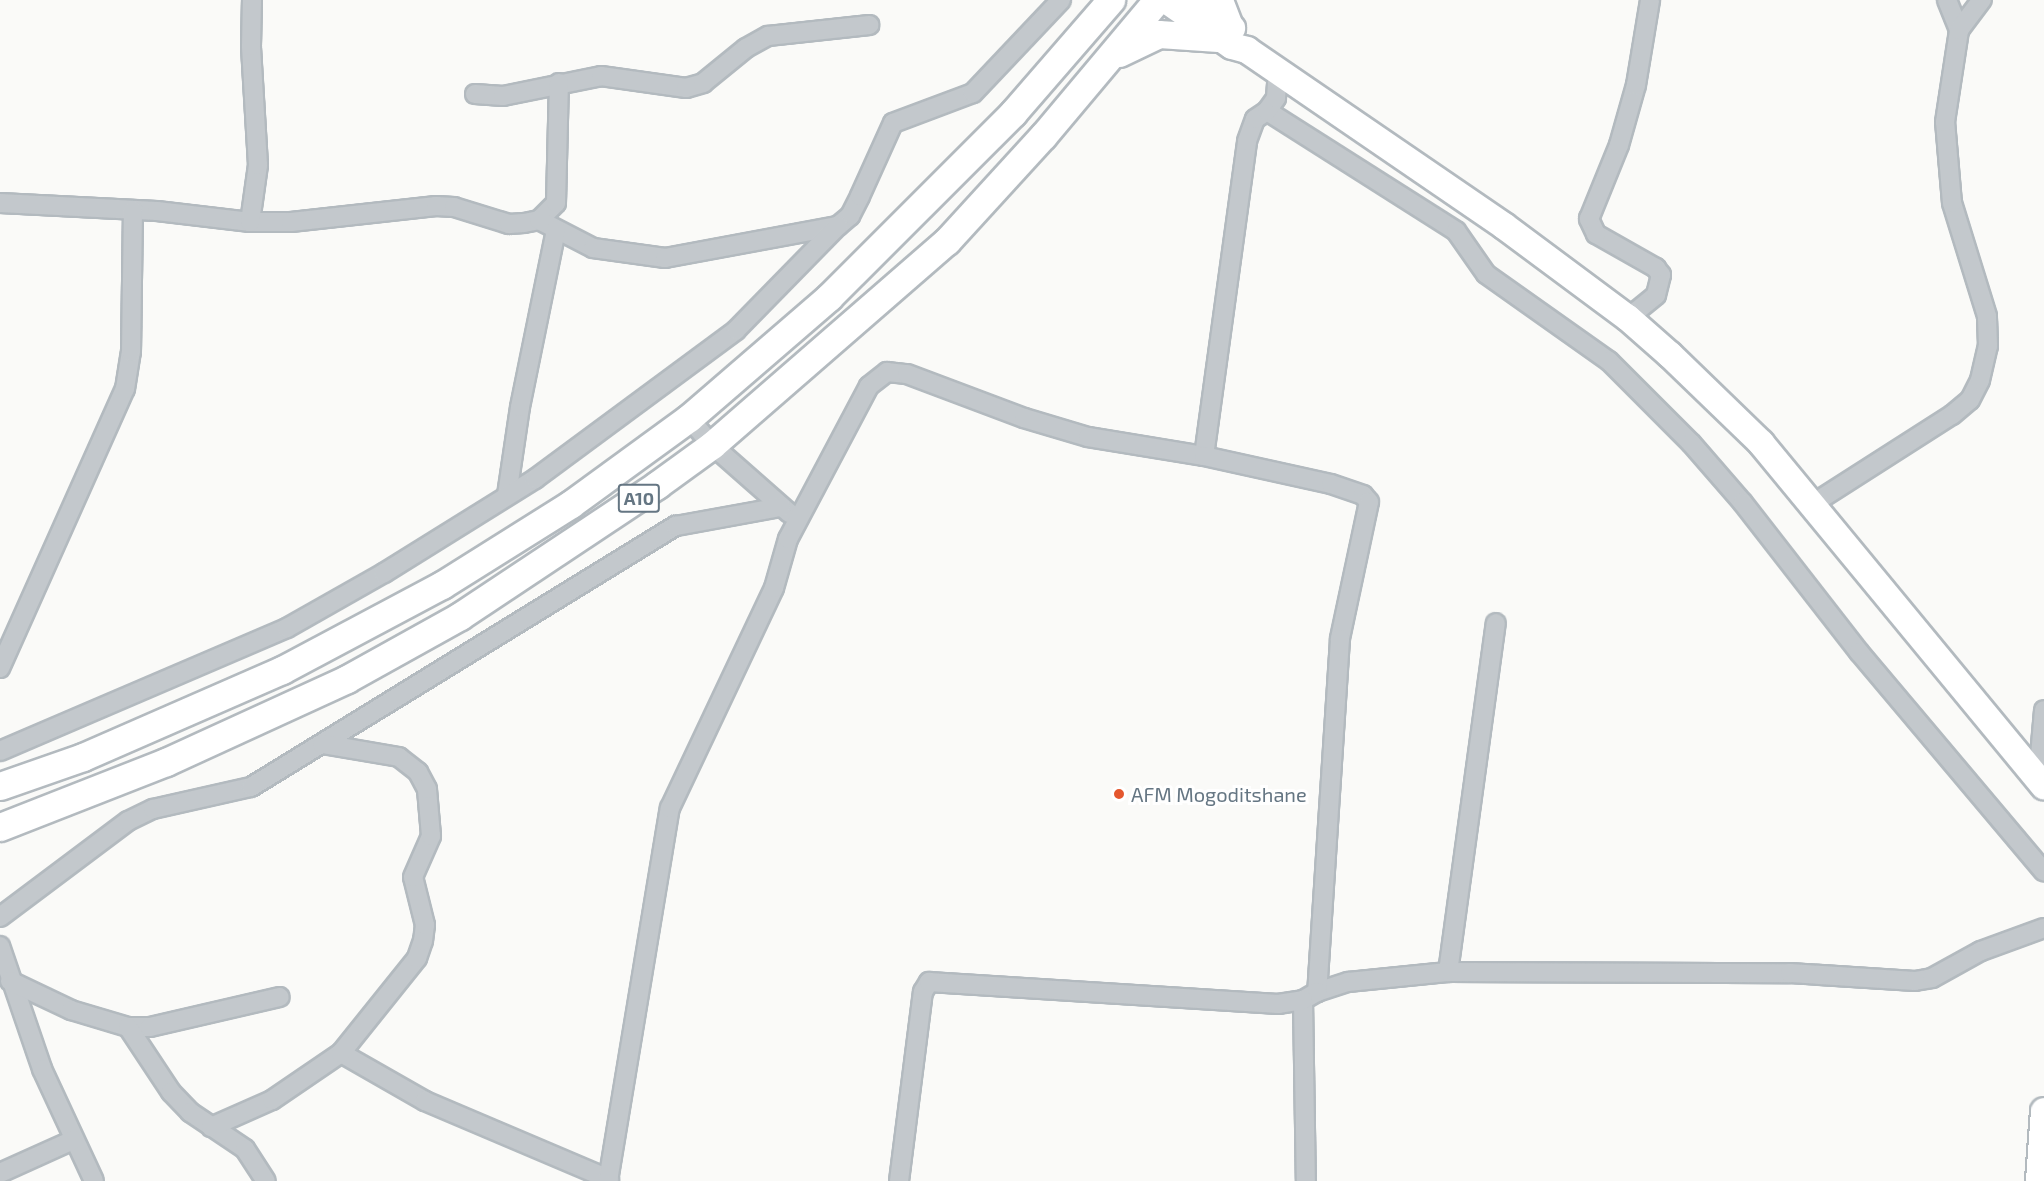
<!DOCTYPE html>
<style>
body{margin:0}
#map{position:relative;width:2044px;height:1181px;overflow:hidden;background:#fafaf8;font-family:"Exo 2",sans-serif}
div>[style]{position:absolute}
.roads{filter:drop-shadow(2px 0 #b3babf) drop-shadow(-2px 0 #b3babf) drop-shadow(0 2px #b3babf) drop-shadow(0 -2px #b3babf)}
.street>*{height:18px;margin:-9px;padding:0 9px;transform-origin:9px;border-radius:9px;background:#c3c8cc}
.secondary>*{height:26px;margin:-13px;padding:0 13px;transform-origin:13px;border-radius:13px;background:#fff}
.primary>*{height:27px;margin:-13.5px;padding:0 13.5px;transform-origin:13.5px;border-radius:13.5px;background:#fff}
.dots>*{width:16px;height:16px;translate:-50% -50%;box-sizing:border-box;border:3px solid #fff;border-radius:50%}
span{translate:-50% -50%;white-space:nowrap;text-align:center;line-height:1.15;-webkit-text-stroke:6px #fff;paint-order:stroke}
.shield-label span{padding:2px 4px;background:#fff;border:2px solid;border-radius:4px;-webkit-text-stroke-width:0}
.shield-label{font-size:18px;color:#657683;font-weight:700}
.poi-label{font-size:20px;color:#657683}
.left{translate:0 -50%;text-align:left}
</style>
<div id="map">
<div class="roads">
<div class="street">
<i style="left:1947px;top:0;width:32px;rotate:68deg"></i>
<i style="left:475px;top:94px;width:28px;rotate:4deg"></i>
<i style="left:503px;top:96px;width:100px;rotate:-11.5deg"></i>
<i style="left:601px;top:76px;width:86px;rotate:8deg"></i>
<i style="left:686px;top:88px;width:18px;rotate:-16deg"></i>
<i style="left:703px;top:83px;width:55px;rotate:-39.1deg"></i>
<i style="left:746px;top:48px;width:25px;rotate:-29deg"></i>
<i style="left:768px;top:36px;width:102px;rotate:-6.2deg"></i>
<i style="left:1267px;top:111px;width:224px;rotate:32.4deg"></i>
<i style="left:1456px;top:231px;width:52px;rotate:55.1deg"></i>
<i style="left:1486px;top:274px;width:151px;rotate:35.3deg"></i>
<i style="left:1609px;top:361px;width:116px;rotate:45deg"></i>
<i style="left:1691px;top:443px;width:79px;rotate:49.1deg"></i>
<i style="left:1743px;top:503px;width:189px;rotate:52.1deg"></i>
<i style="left:1859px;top:652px;width:287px;rotate:49.9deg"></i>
<i style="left:0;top:203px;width:157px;rotate:2.9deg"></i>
<i style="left:157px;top:211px;width:94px;rotate:6.7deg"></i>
<i style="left:250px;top:222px;width:41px"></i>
<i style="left:291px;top:222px;width:146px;rotate:-6.3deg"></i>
<i style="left:436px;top:206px;width:18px;rotate:3deg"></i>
<i style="left:454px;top:207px;width:58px;rotate:17.2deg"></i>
<i style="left:509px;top:224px;width:15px;rotate:-4deg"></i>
<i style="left:524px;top:223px;width:15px;rotate:-11deg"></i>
<i style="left:539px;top:220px;width:24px;rotate:-45deg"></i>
<i style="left:556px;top:203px;width:120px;rotate:-88.6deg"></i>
<i style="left:539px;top:220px;width:61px;rotate:27.4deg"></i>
<i style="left:593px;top:248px;width:73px;rotate:7.9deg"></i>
<i style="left:665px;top:258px;width:176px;rotate:-10.5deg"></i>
<i style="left:838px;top:226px;width:16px;rotate:-40deg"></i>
<i style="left:850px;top:216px;width:22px;rotate:-63deg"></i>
<i style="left:860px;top:196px;width:80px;rotate:-65.7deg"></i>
<i style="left:893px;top:123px;width:85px;rotate:-20.6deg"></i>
<i style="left:973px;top:93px;width:128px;rotate:-46.6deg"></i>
<i style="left:250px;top:222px;width:58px;rotate:-82deg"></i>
<i style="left:258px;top:165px;width:119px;rotate:-93.4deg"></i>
<i style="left:251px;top:46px;width:46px;rotate:-88.8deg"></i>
<i style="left:1628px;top:318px;width:36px;rotate:-39deg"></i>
<i style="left:1656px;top:295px;width:21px;rotate:-76deg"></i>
<i style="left:1661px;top:275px;width:9px;rotate:-126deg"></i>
<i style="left:1656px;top:268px;width:69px;rotate:-150.5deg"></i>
<i style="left:1596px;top:234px;width:17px;rotate:-115deg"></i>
<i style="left:1589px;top:219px;width:80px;rotate:-67.9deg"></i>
<i style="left:1619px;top:145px;width:62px;rotate:-74.2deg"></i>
<i style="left:1636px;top:85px;width:86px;rotate:-80.6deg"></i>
<i style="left:689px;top:418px;width:35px;rotate:50deg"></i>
<i style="left:712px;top:445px;width:103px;rotate:41.4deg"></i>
<i style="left:1204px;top:456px;width:318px;rotate:-82.2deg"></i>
<i style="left:1247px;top:141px;width:23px;rotate:-70deg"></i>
<i style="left:1255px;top:119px;width:14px;rotate:-34deg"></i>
<i style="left:1267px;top:111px;width:16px;rotate:-55deg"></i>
<i style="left:1276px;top:98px;width:28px;rotate:-86deg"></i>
<i style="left:507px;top:495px;width:89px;rotate:-81.6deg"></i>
<i style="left:520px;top:407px;width:181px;rotate:-78.5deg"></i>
<i style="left:1811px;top:505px;width:167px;rotate:-32.6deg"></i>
<i style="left:1952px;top:415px;width:23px;rotate:-40deg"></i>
<i style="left:1970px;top:400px;width:22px;rotate:-63deg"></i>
<i style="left:1980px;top:380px;width:35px;rotate:-77deg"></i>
<i style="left:1988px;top:346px;width:30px;rotate:-92deg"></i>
<i style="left:1987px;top:316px;width:118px;rotate:-107.2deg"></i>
<i style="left:1952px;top:203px;width:81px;rotate:-94.9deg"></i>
<i style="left:1945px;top:122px;width:93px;rotate:-81.3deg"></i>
<i style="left:1959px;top:30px;width:38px;rotate:-53deg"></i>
<i style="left:0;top:668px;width:306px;rotate:-65.9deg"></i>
<i style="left:125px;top:389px;width:37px;rotate:-81deg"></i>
<i style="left:131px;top:352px;width:142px;rotate:-89.2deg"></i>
<i style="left:0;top:751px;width:312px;rotate:-23.2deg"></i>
<i style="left:287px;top:628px;width:112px;rotate:-29.6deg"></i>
<i style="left:384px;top:573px;width:178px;rotate:-31.9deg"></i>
<i style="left:535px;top:479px;width:250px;rotate:-36.5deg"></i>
<i style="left:736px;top:330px;width:146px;rotate:-45.6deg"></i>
<i style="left:2038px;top:779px;width:69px;rotate:-85deg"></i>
<i style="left:0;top:917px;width:160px;rotate:-36.9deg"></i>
<i style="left:128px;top:821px;width:28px;rotate:-26deg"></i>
<i style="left:153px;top:809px;width:100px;rotate:-12.7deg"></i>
<i style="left:251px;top:787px;width:499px;rotate:-31.6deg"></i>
<i style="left:676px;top:526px;width:107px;rotate:-10.3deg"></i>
<i style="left:0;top:946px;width:130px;rotate:71.1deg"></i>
<i style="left:42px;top:1069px;width:123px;rotate:65.1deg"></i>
<i style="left:1448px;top:972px;width:352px;rotate:-82.2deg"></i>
<i style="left:10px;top:981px;width:68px;rotate:25.4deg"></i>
<i style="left:71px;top:1010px;width:59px;rotate:16.6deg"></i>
<i style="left:128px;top:1027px;width:22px"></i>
<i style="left:150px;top:1027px;width:133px;rotate:-13deg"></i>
<i style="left:1317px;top:992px;width:33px;rotate:-18deg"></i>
<i style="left:1348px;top:982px;width:100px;rotate:-5.7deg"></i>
<i style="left:1448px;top:972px;width:342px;rotate:0.2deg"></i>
<i style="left:1790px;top:973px;width:125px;rotate:3.7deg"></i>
<i style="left:1915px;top:981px;width:17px;rotate:-10deg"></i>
<i style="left:1932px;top:978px;width:56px;rotate:-28.9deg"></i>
<i style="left:1981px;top:951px;width:67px;rotate:-20.1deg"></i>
<i style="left:128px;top:1027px;width:78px;rotate:56.5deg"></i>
<i style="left:171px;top:1092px;width:28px;rotate:46deg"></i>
<i style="left:190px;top:1112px;width:66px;rotate:33.9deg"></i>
<i style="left:245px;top:1149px;width:38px;rotate:57deg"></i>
<i style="left:341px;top:1053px;width:97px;rotate:29.7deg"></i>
<i style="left:425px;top:1101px;width:200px;rotate:23deg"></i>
<i style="left:211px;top:1127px;width:67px;rotate:-23.9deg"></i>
<i style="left:272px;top:1100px;width:83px;rotate:-34.3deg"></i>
<i style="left:341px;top:1053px;width:122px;rotate:-51.3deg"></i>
<i style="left:417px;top:958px;width:18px;rotate:-71deg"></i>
<i style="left:423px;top:941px;width:16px;rotate:-83deg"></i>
<i style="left:425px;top:925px;width:49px;rotate:-104deg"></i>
<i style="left:413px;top:877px;width:45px;rotate:-66.3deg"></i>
<i style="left:431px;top:836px;width:47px;rotate:-94.9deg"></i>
<i style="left:427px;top:789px;width:19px;rotate:-118deg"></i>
<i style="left:418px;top:772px;width:24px;rotate:-142deg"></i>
<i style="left:399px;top:757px;width:78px;rotate:-170.4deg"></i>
<i style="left:0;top:1173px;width:80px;rotate:-24.3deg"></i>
<i style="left:608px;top:1181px;width:378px;rotate:-80.6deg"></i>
<i style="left:670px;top:808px;width:243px;rotate:-64.7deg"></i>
<i style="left:774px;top:588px;width:51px;rotate:-74.1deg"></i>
<i style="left:788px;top:539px;width:173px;rotate:-62.1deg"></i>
<i style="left:869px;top:386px;width:23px;rotate:-38deg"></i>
<i style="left:887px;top:372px;width:20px;rotate:6deg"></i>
<i style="left:907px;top:374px;width:125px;rotate:20.6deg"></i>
<i style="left:1024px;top:418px;width:67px;rotate:16.5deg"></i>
<i style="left:1088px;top:437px;width:118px;rotate:9.3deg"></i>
<i style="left:1204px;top:456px;width:130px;rotate:12.4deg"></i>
<i style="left:1331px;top:484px;width:34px;rotate:19deg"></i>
<i style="left:1363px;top:495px;width:9px;rotate:49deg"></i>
<i style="left:1369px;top:502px;width:140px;rotate:102deg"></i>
<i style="left:1340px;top:639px;width:354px;rotate:93.7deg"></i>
<i style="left:1317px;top:992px;width:16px;rotate:150deg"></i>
<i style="left:1303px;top:1000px;width:181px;rotate:89.1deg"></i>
<i style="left:899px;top:1181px;width:191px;rotate:-82.8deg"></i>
<i style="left:923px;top:992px;width:12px;rotate:-59deg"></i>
<i style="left:929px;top:982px;width:350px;rotate:3.6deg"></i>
<i style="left:1278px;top:1004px;width:25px;rotate:-9deg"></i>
</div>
<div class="secondary">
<i style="left:1166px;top:0;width:80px;rotate:34.9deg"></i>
<i style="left:1232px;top:46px;width:16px;rotate:15deg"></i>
<i style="left:1247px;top:50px;width:311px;rotate:34.4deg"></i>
<i style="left:1504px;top:226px;width:154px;rotate:36.6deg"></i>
<i style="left:1628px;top:318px;width:56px;rotate:41.4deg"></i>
<i style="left:1670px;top:355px;width:127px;rotate:44deg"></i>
<i style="left:1761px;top:443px;width:445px;rotate:50.5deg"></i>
<i style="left:1201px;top:0;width:42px;rotate:42.1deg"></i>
<i style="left:2039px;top:1181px;width:70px;rotate:-85.9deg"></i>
</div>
<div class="primary">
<i style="left:1219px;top:0;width:25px;rotate:69deg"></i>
<i style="left:1119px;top:53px;width:44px;rotate:-25.4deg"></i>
<i style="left:1159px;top:34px;width:59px;rotate:3.9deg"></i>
<i style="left:0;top:786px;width:88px;rotate:-19.3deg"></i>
<i style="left:83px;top:757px;width:217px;rotate:-23.6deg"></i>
<i style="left:282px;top:670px;width:181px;rotate:-28deg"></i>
<i style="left:442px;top:585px;width:152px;rotate:-32.1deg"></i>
<i style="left:571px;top:504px;width:146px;rotate:-36.1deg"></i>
<i style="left:689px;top:418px;width:185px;rotate:-40.8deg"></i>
<i style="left:829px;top:297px;width:260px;rotate:-45deg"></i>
<i style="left:1013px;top:113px;width:150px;rotate:-49.1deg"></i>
<i style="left:0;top:827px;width:178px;rotate:-21.4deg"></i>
<i style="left:166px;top:762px;width:199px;rotate:-24.6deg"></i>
<i style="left:347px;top:679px;width:129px;rotate:-29.1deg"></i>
<i style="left:460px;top:616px;width:237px;rotate:-33.6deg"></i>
<i style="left:657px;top:485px;width:68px;rotate:-36deg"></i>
<i style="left:712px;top:445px;width:311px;rotate:-41deg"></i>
<i style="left:947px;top:241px;width:142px;rotate:-47.6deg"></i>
<i style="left:1043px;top:136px;width:177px;rotate:-50deg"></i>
</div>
</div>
<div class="dots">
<i style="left:1119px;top:794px;background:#e4572e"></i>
</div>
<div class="shield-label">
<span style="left:639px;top:498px">A10</span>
</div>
<div class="poi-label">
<span class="left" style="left:1131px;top:794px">AFM Mogoditshane</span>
</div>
</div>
